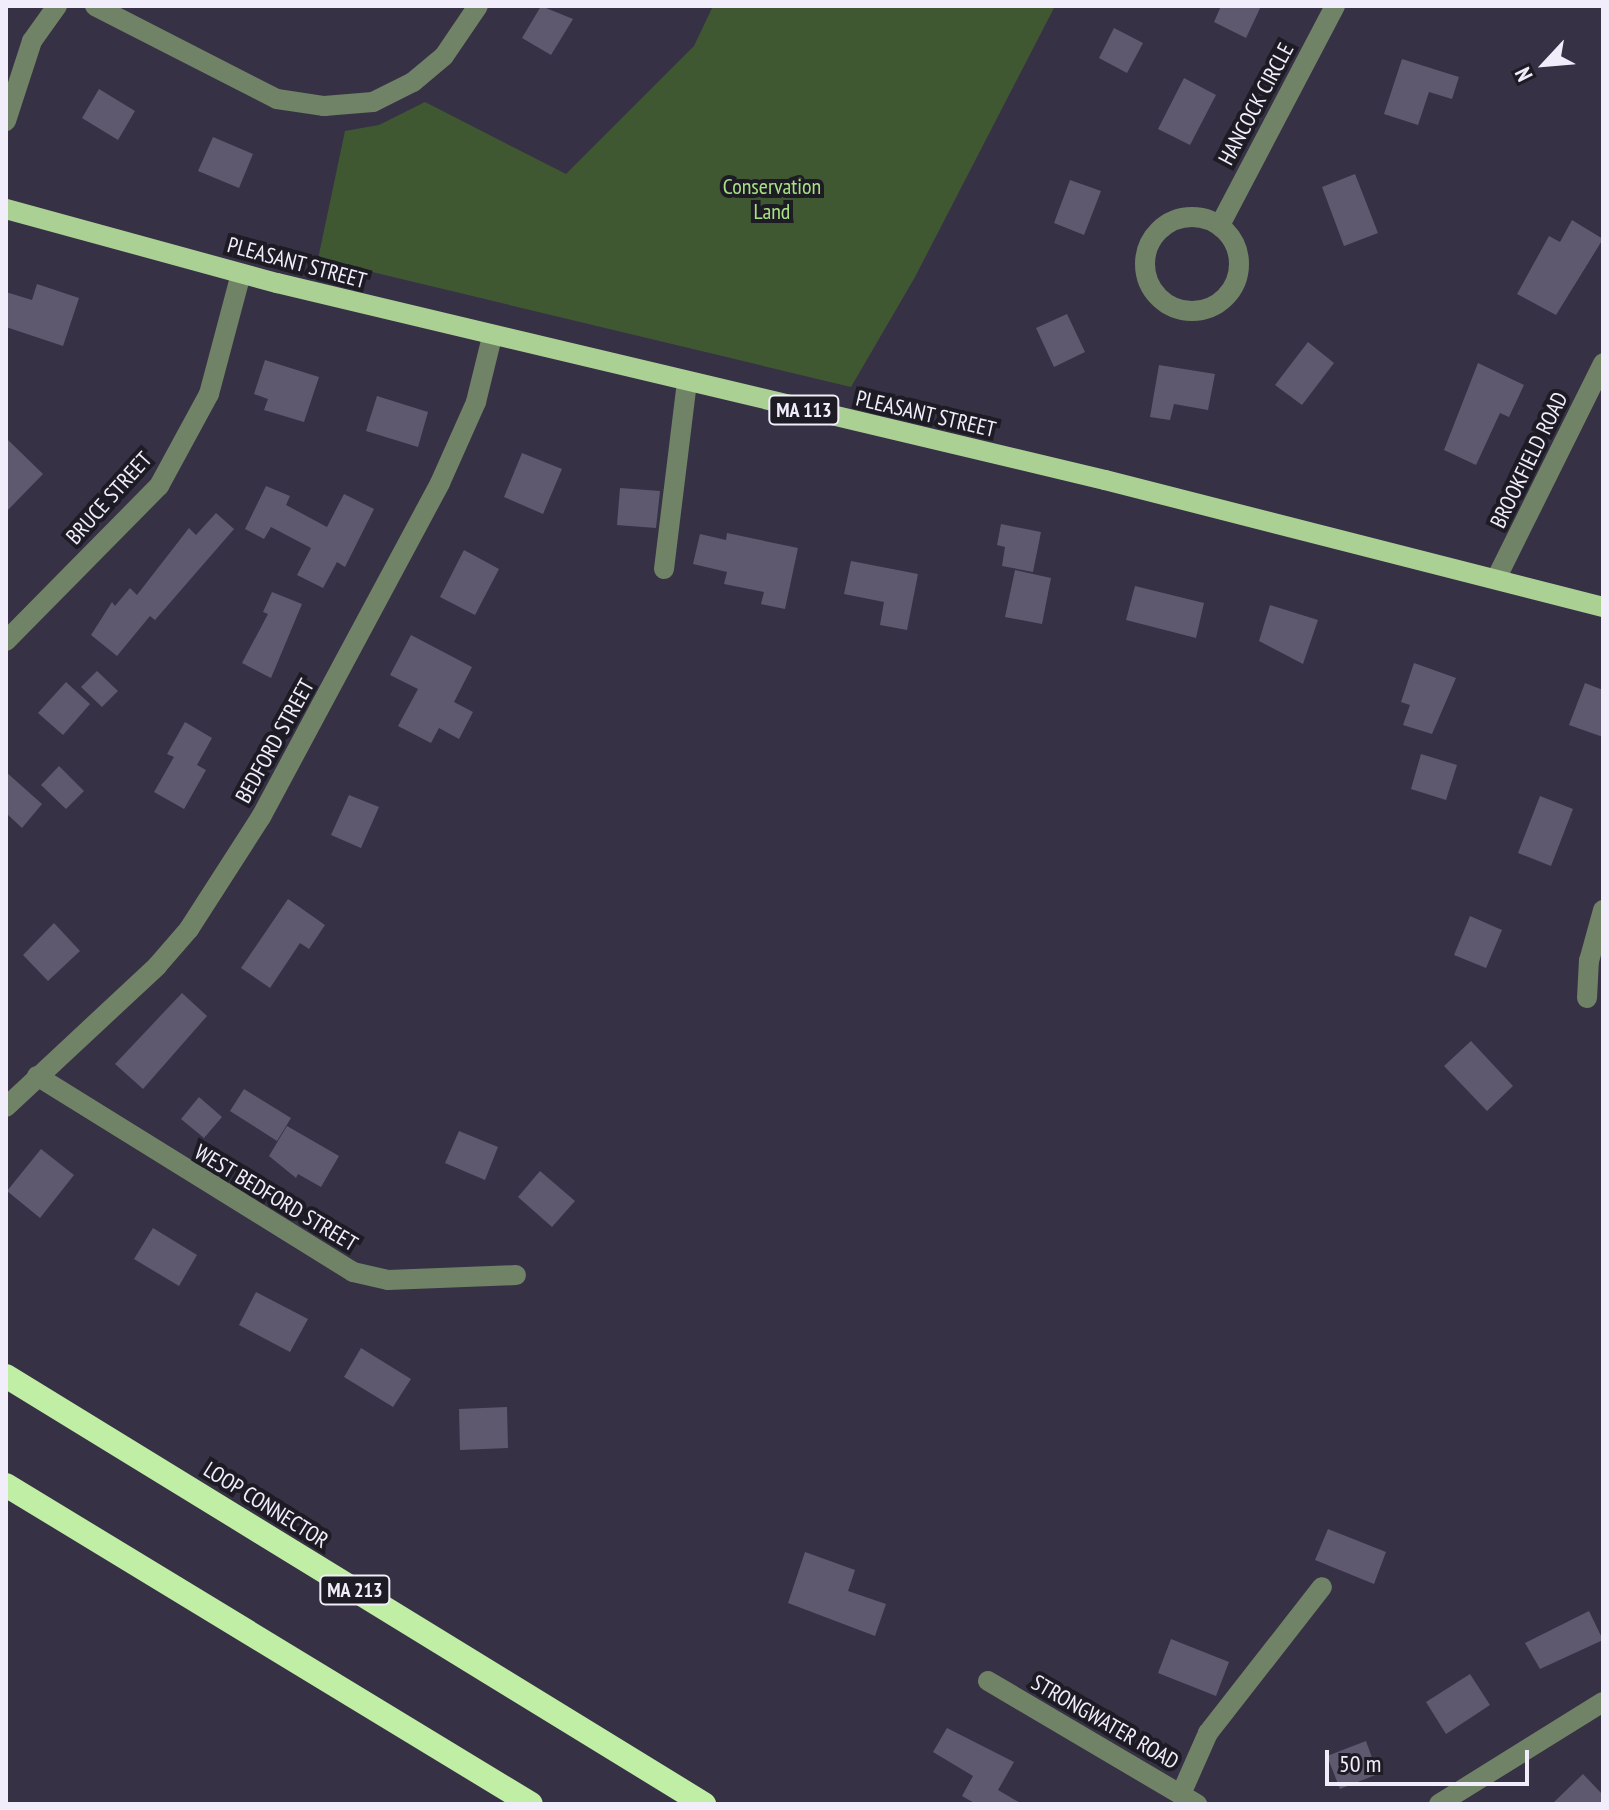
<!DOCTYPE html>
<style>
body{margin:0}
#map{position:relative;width:1609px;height:1810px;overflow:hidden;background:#373145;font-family:"PT Sans Narrow",sans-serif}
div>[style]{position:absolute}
.green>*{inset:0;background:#405832}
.building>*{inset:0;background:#5f596f}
.minor>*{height:20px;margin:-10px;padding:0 10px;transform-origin:10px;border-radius:10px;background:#708366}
.minor>.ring{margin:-10px;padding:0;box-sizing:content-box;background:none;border:20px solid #708366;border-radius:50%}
.major>*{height:20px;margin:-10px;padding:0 10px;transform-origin:10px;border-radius:10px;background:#aad093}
.highway>*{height:24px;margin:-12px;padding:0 12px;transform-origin:12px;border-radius:12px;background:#c0eea5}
span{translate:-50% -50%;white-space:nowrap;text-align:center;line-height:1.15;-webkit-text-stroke:8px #1d1b24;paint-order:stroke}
.shield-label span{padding:2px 6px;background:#1d1b24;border:2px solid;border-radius:6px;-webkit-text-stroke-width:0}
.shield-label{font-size:20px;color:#f1edfa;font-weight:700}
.street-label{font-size:22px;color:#f1edfa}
.park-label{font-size:22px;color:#a8e283}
.frame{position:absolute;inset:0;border:8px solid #f1edfa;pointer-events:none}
.north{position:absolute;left:1505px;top:24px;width:80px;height:80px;-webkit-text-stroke:6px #1d1b24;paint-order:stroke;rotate:244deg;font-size:22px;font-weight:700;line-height:32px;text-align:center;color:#f1edfa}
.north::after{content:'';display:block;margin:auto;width:28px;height:36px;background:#f1edfa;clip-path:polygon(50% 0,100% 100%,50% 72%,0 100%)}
.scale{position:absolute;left:1325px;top:1750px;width:204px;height:36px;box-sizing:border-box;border:4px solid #f1edfa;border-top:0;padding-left:10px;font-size:24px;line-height:28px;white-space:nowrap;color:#f1edfa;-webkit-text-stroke:6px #1d1b24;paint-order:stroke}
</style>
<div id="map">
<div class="green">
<i style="clip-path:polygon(713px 6px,1055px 6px,915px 277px,851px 387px,318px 259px,345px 131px,379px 125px,425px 102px,566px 174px,694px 46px)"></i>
</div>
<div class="building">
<i style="clip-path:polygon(541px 6px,573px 19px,551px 55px,522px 38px)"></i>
<i style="clip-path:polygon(1221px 6px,1261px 6px,1246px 38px,1214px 22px)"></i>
<i style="clip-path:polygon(1114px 28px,1143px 43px,1127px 73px,1099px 58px)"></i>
<i style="clip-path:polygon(1402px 59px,1459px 77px,1452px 99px,1429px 92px,1418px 125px,1384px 114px)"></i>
<i style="clip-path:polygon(1184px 78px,1216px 95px,1190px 145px,1158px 129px)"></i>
<i style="clip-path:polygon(99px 89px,135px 111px,118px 140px,82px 118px)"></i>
<i style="clip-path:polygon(213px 137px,253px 154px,239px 188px,198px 171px)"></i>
<i style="clip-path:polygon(1355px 174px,1378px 233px,1344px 246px,1322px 187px)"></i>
<i style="clip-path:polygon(1070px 180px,1101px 191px,1084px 235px,1054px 223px)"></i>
<i style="clip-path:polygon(1572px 220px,1603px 239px,1556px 315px,1517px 294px,1549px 236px,1560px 242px)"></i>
<i style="clip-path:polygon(37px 284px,79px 298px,63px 346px,6px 327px,6px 292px,32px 300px)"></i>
<i style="clip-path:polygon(1067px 314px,1085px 352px,1054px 367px,1036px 328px)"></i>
<i style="clip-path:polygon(1308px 342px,1334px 363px,1302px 405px,1275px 385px)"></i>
<i style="clip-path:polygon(265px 360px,319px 377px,304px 422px,264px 410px,268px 399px,254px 394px)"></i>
<i style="clip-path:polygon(1478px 363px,1524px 385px,1509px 417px,1500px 413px,1476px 465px,1444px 450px)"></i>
<i style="clip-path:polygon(1159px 365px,1215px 374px,1208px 410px,1174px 404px,1170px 420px,1150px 417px)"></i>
<i style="clip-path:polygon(377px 396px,428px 412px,418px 447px,366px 431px)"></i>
<i style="clip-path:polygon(6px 438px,43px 474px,6px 512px)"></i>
<i style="clip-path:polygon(522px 453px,562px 469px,543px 514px,504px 497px)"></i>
<i style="clip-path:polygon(266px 486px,290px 496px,286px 505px,327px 527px,344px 494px,374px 509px,345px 567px,337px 562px,323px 588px,297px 575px,311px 548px,271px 527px,264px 539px,245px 529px)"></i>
<i style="clip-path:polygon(620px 488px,660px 491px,656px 528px,617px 525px)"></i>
<i style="clip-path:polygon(216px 513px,234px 529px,155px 620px,150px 616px,117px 656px,91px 635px,112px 602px,115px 606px,130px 588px,137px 595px,189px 528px,196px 535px)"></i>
<i style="clip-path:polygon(1001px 524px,1041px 532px,1033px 572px,1002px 566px,1005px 547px,997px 545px)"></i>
<i style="clip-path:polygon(727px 533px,798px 548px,785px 609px,761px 604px,764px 592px,724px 584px,727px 572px,693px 564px,700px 534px,726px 540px)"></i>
<i style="clip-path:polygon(464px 550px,499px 569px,475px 615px,440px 597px)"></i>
<i style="clip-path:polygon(851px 561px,918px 574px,907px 630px,880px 625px,884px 602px,844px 594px)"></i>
<i style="clip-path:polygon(1015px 570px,1051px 578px,1042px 624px,1005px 617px)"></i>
<i style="clip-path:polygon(1135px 586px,1204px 603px,1196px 638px,1126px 620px)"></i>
<i style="clip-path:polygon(272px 592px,302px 604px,271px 678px,242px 663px,268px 614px,263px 612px)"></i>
<i style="clip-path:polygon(1270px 605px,1318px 620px,1303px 664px,1259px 641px)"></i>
<i style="clip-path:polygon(411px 635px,472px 667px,454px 702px,473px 712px,459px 739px,439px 728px,431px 743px,398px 726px,418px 689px,390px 675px)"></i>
<i style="clip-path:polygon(1414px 663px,1456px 678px,1432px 734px,1403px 725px,1410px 705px,1401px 702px)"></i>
<i style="clip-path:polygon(97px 671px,118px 691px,102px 707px,81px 687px)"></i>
<i style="clip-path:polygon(66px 682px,90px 704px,63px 735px,38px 713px)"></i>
<i style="clip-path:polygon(1585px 683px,1603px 690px,1603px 737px,1569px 725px)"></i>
<i style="clip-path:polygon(185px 722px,212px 738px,197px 765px,206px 770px,184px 809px,154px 792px,174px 757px,167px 754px)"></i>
<i style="clip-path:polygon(1421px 754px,1457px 765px,1446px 800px,1411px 789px)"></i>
<i style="clip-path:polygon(59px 766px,84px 791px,66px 809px,41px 785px)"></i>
<i style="clip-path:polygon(6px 772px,42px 804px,22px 828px,6px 813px)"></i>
<i style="clip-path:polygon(349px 795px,379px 807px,361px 848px,331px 835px)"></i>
<i style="clip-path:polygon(1540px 796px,1573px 809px,1551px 866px,1518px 853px)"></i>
<i style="clip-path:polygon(288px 899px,325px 925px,309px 949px,300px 943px,270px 988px,241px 968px)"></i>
<i style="clip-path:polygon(1470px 916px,1502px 930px,1486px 968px,1454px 955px)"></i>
<i style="clip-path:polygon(54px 923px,80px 951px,48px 981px,23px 955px)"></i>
<i style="clip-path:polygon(182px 993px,207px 1016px,143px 1089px,115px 1064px)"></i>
<i style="clip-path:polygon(1471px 1041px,1513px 1086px,1487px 1111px,1444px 1066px)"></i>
<i style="clip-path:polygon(244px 1089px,291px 1118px,277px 1141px,230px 1111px)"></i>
<i style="clip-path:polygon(199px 1097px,222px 1117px,204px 1138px,181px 1119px)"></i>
<i style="clip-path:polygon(287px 1126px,339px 1156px,321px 1187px,298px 1174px,296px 1178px,269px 1156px)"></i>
<i style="clip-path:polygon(459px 1131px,498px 1147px,485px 1180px,445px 1163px)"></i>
<i style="clip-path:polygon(41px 1149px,74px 1175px,40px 1218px,7px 1191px)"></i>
<i style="clip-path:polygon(540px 1171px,575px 1201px,552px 1227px,518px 1197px)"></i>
<i style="clip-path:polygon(153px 1228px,197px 1255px,179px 1286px,134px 1259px)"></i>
<i style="clip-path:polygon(256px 1292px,308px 1319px,290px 1352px,239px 1325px)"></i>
<i style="clip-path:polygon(361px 1348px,411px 1379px,393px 1407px,344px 1377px)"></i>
<i style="clip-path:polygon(507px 1407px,508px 1448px,460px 1450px,459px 1409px)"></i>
<i style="clip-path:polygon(1328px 1529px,1386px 1552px,1374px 1584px,1315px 1560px)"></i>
<i style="clip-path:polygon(805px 1552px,855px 1570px,848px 1591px,886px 1604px,875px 1636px,788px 1603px)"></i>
<i style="clip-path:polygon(1589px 1611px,1603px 1640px,1540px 1669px,1525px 1643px)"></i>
<i style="clip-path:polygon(1171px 1639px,1229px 1662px,1216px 1696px,1158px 1673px)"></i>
<i style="clip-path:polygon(1470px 1674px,1490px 1705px,1446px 1734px,1426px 1702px)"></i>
<i style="clip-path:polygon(947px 1728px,1014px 1762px,998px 1790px,1022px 1804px,976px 1804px,962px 1796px,973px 1776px,933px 1752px)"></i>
<i style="clip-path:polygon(1366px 1741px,1378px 1774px,1340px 1789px,1327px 1756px)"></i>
<i style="clip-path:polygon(1583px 1774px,1603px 1795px,1603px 1804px,1552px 1804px)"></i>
</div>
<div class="minor">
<i style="left:95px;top:6px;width:204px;rotate:27.1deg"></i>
<i style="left:277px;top:99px;width:48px;rotate:8.5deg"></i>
<i style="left:324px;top:106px;width:49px;rotate:-4.7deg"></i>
<i style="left:373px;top:102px;width:45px;rotate:-26.6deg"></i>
<i style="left:413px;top:82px;width:40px;rotate:-40deg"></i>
<i style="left:444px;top:56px;width:60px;rotate:-55.8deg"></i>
<i style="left:6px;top:121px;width:84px;rotate:-72deg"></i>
<i style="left:32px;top:41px;width:43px;rotate:-54.5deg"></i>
<i class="ring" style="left:1145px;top:217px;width:74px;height:74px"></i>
<i style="left:1220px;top:225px;width:247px;rotate:-62.3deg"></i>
<i style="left:664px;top:569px;width:189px;rotate:-83deg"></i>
<i style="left:1496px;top:579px;width:241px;rotate:-63.6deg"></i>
<i style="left:6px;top:641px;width:218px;rotate:-45.4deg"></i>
<i style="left:159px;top:486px;width:105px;rotate:-61.5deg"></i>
<i style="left:209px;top:394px;width:124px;rotate:-75.1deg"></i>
<i style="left:1587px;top:998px;width:37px;rotate:-87deg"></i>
<i style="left:1589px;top:961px;width:53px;rotate:-74.6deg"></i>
<i style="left:37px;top:1076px;width:372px;rotate:31.8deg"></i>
<i style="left:353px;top:1272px;width:36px;rotate:13deg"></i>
<i style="left:388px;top:1280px;width:128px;rotate:-2.2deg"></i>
<i style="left:6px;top:1107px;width:207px;rotate:-43deg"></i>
<i style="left:157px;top:966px;width:49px;rotate:-49.1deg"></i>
<i style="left:189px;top:929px;width:133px;rotate:-57.3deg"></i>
<i style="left:261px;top:817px;width:379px;rotate:-61.8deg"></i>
<i style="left:440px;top:483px;width:89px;rotate:-66deg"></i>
<i style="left:476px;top:402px;width:67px;rotate:-76.2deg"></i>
<i style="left:988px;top:1681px;width:243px;rotate:30.5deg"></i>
<i style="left:1181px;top:1794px;width:67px;rotate:-66.1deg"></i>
<i style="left:1208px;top:1733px;width:185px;rotate:-52deg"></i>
<i style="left:1439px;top:1804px;width:193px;rotate:-31.9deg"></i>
</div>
<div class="major">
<i style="left:6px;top:209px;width:281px;rotate:15.3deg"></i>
<i style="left:277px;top:283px;width:851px;rotate:13.38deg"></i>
<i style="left:1105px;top:480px;width:514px;rotate:14.31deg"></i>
</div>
<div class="highway">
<i style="left:6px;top:1376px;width:819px;rotate:31.52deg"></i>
<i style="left:6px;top:1485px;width:614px;rotate:31.28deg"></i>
</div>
<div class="shield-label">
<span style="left:804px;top:410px">MA 113</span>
<span style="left:355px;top:1590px">MA 213</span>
</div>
<div class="street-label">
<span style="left:1256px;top:104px;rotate:-62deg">HANCOCK CIRCLE</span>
<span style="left:297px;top:263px;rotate:15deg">PLEASANT STREET</span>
<span style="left:926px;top:414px;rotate:13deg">PLEASANT STREET</span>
<span style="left:1529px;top:460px;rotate:-64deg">BROOKFIELD ROAD</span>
<span style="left:109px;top:498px;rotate:-48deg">BRUCE STREET</span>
<span style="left:275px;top:741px;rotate:-61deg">BEDFORD STREET</span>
<span style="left:276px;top:1198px;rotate:31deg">WEST BEDFORD STREET</span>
<span style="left:266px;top:1505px;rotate:32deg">LOOP CONNECTOR</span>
<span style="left:1105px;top:1722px;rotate:30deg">STRONGWATER ROAD</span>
</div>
<div class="park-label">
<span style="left:772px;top:199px">Conservation<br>Land</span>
</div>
<div class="frame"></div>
<div class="north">N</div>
<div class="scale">50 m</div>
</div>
